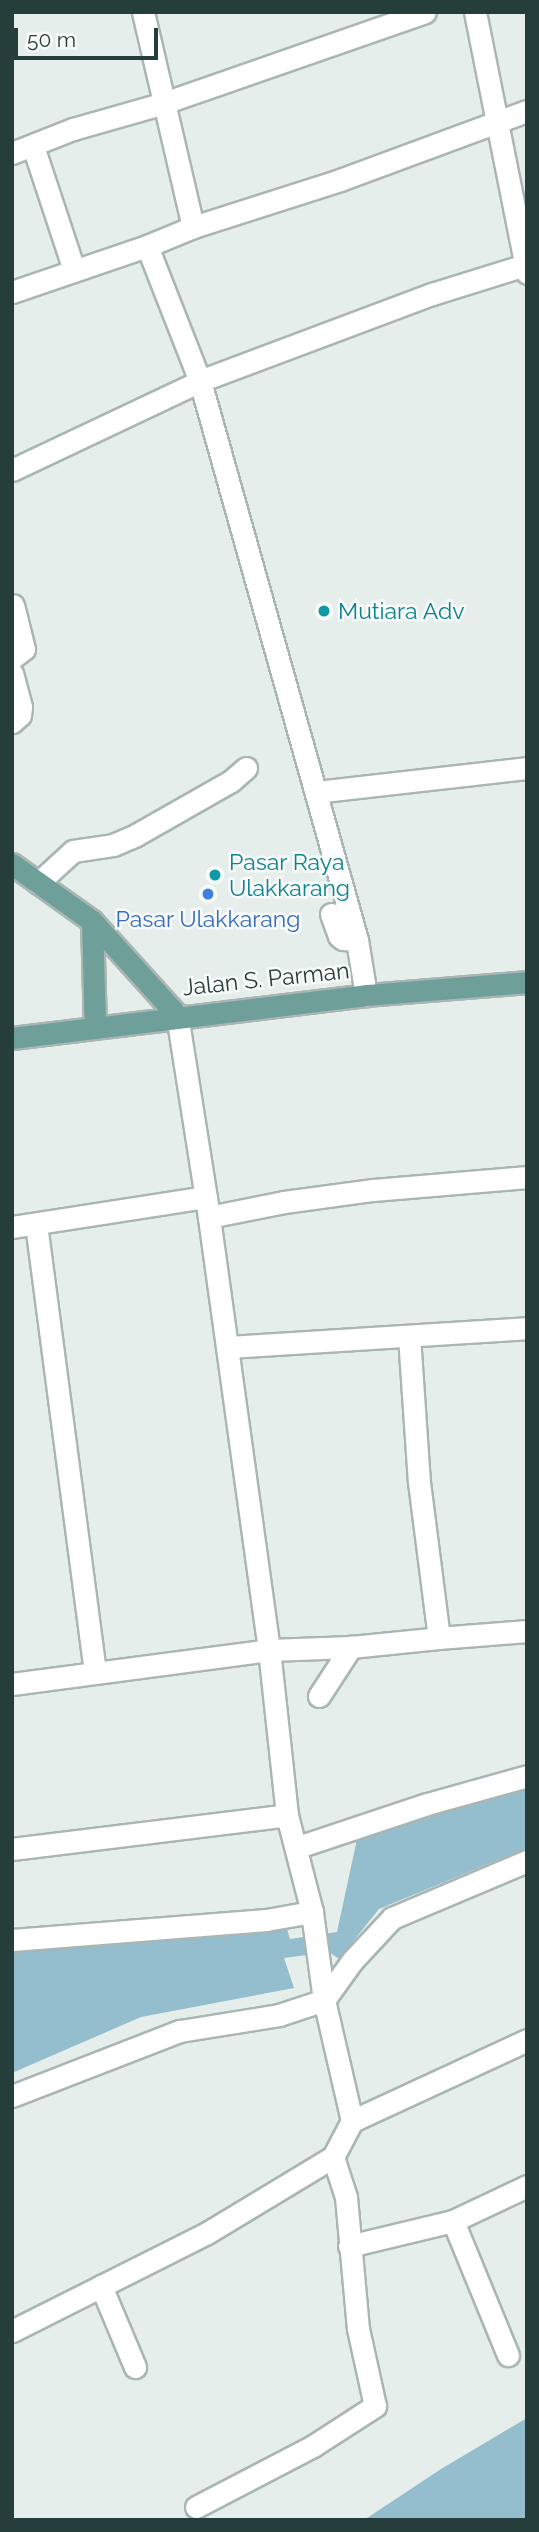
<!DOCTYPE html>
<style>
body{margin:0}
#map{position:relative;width:539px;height:2532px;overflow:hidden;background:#e6eeeb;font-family:Raleway,sans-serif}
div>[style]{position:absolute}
.water>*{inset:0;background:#94bdcd}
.roads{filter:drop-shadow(2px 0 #a9b6b3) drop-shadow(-2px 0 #a9b6b3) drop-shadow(0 2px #a9b6b3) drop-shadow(0 -2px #a9b6b3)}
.minor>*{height:21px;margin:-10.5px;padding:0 10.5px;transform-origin:10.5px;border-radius:10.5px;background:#fff}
.major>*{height:21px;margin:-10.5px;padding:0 10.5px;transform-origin:10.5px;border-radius:10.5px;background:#6f9f99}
.dots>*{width:19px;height:19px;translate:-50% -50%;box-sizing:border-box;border:4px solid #f7faf9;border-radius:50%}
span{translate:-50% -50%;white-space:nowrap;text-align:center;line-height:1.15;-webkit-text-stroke:5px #f7faf9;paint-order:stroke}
.culture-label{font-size:23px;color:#0d838f}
.left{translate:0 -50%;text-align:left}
.shop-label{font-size:23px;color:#366cbe}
.street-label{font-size:23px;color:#263e3b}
.frame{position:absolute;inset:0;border:14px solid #263e3b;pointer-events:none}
.scale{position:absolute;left:14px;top:28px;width:144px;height:32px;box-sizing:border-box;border:4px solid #263e3b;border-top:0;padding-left:9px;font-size:21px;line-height:24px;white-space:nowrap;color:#263e3b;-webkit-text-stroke:5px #f7faf9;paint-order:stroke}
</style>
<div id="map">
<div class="water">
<i style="clip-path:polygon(527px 1788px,527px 1848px,379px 1909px,339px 1959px,329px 1952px,284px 1958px,294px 1988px,141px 2017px,12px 2073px,12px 1942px,287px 1929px,290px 1939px,337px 1932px,357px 1839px)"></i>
<i style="clip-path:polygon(527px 2418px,527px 2520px,364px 2520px,441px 2469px)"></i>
</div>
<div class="roads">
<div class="minor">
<i style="left:143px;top:12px;width:221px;rotate:76.9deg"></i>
<i style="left:475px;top:12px;width:266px;rotate:78.7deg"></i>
<i style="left:33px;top:146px;width:131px;rotate:71.7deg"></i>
<i style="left:12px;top:153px;width:66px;rotate:-21.5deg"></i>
<i style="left:73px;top:129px;width:95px;rotate:-15.9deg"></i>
<i style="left:164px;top:103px;width:276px;rotate:-19.2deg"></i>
<i style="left:147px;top:246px;width:145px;rotate:68.6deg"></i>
<i style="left:200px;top:381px;width:581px;rotate:74.31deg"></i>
<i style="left:357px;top:940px;width:56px;rotate:80.7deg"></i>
<i style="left:12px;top:292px;width:143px;rotate:-18.8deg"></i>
<i style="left:147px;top:246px;width:50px;rotate:-22.4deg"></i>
<i style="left:193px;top:227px;width:154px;rotate:-17.7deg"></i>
<i style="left:340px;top:180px;width:199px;rotate:-20.3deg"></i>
<i style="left:12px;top:470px;width:208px;rotate:-25.3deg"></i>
<i style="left:200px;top:381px;width:248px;rotate:-20.6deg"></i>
<i style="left:432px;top:294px;width:97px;rotate:-17.3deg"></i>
<i style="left:12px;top:658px;width:15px;rotate:-37deg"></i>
<i style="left:24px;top:649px;width:45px;rotate:-104deg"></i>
<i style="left:12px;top:673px;width:35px;rotate:75deg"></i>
<i style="left:21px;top:707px;width:8px;rotate:97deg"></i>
<i style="left:20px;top:715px;width:11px;rotate:139deg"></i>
<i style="left:316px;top:792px;width:212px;rotate:-6.5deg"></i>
<i style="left:38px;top:883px;width:47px;rotate:-42.4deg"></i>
<i style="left:73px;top:851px;width:40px;rotate:-8.5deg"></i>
<i style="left:113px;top:845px;width:25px;rotate:-23deg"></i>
<i style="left:136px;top:835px;width:109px;rotate:-29.6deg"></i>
<i style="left:231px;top:781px;width:20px;rotate:-41deg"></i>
<i style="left:331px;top:914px;width:23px;rotate:70deg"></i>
<i style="left:339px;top:936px;width:5px;rotate:37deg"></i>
<i style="left:343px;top:939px;width:14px;rotate:4deg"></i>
<i style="left:209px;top:1217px;width:76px;rotate:-11.3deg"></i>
<i style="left:284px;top:1202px;width:90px;rotate:-7.7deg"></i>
<i style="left:373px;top:1190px;width:155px;rotate:-4.8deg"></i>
<i style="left:36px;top:1224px;width:452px;rotate:82.5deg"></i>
<i style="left:12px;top:1227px;width:196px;rotate:-8.8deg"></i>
<i style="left:409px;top:1336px;width:146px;rotate:86.1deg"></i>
<i style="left:419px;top:1482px;width:157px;rotate:82.7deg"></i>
<i style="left:439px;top:1638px;width:88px;rotate:-4.5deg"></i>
<i style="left:227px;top:1347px;width:301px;rotate:-3.6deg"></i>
<i style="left:12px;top:1684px;width:259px;rotate:-7.5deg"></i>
<i style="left:269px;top:1650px;width:82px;rotate:-2.1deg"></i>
<i style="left:351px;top:1647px;width:88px;rotate:-5.8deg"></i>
<i style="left:319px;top:1696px;width:59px;rotate:-56.9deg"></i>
<i style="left:298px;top:1847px;width:136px;rotate:-18.4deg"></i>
<i style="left:427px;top:1804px;width:104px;rotate:-15.6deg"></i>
<i style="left:12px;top:1849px;width:277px;rotate:-7deg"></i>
<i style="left:12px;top:1940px;width:255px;rotate:-4.5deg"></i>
<i style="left:266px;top:1920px;width:47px;rotate:-9.9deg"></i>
<i style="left:12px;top:2096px;width:180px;rotate:-21.2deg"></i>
<i style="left:180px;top:2031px;width:100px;rotate:-9.2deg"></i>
<i style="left:279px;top:2015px;width:47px;rotate:-18.4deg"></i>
<i style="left:324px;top:2000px;width:48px;rotate:-54.3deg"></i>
<i style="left:352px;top:1961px;width:59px;rotate:-47.1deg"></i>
<i style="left:392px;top:1918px;width:147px;rotate:-22.9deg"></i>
<i style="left:352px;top:2121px;width:193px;rotate:-24.8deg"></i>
<i style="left:453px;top:2221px;width:145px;rotate:67.7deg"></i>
<i style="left:349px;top:2246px;width:107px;rotate:-13.5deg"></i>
<i style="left:453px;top:2221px;width:82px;rotate:-25.3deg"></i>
<i style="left:101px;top:2286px;width:88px;rotate:67.2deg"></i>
<i style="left:12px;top:2331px;width:218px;rotate:-26.7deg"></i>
<i style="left:207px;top:2233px;width:147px;rotate:-31.1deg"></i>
<i style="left:333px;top:2157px;width:41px;rotate:-62.2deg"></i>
<i style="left:352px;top:2121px;width:124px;rotate:-103deg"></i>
<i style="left:324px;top:2000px;width:89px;rotate:-97.8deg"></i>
<i style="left:312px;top:1912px;width:100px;rotate:-104.5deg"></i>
<i style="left:287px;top:1815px;width:166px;rotate:-96.2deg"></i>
<i style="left:269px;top:1650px;width:437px;rotate:-97.9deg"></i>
<i style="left:209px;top:1217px;width:205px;rotate:-99deg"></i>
<i style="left:196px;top:2507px;width:132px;rotate:-27.5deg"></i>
<i style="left:313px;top:2446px;width:74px;rotate:-32.8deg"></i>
<i style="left:375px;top:2406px;width:79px;rotate:-102.4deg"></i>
<i style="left:358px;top:2329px;width:133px;rotate:-95.2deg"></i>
<i style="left:346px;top:2197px;width:42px;rotate:-108deg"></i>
</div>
<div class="major">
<i style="left:12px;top:864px;width:98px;rotate:35.5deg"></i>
<i style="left:92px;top:921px;width:127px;rotate:47.9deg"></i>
<i style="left:92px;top:921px;width:107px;rotate:88.4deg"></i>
<i style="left:12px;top:1038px;width:357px;rotate:-6.9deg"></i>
<i style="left:366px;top:995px;width:162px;rotate:-4.6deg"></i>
</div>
</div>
<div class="dots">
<i style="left:324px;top:611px;background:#0f9aa8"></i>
<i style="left:215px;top:875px;background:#0f9aa8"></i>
<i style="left:208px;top:894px;background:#3f7fe0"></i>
</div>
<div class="culture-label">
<span class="left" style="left:338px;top:611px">Mutiara Adv</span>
<span class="left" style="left:229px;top:875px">Pasar Raya<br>Ulakkarang</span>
</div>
<div class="shop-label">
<span style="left:208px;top:919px">Pasar Ulakkarang</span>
</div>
<div class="street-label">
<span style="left:266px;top:979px;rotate:-6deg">Jalan S. Parman</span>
</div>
<div class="frame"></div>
<div class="scale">50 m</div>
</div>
